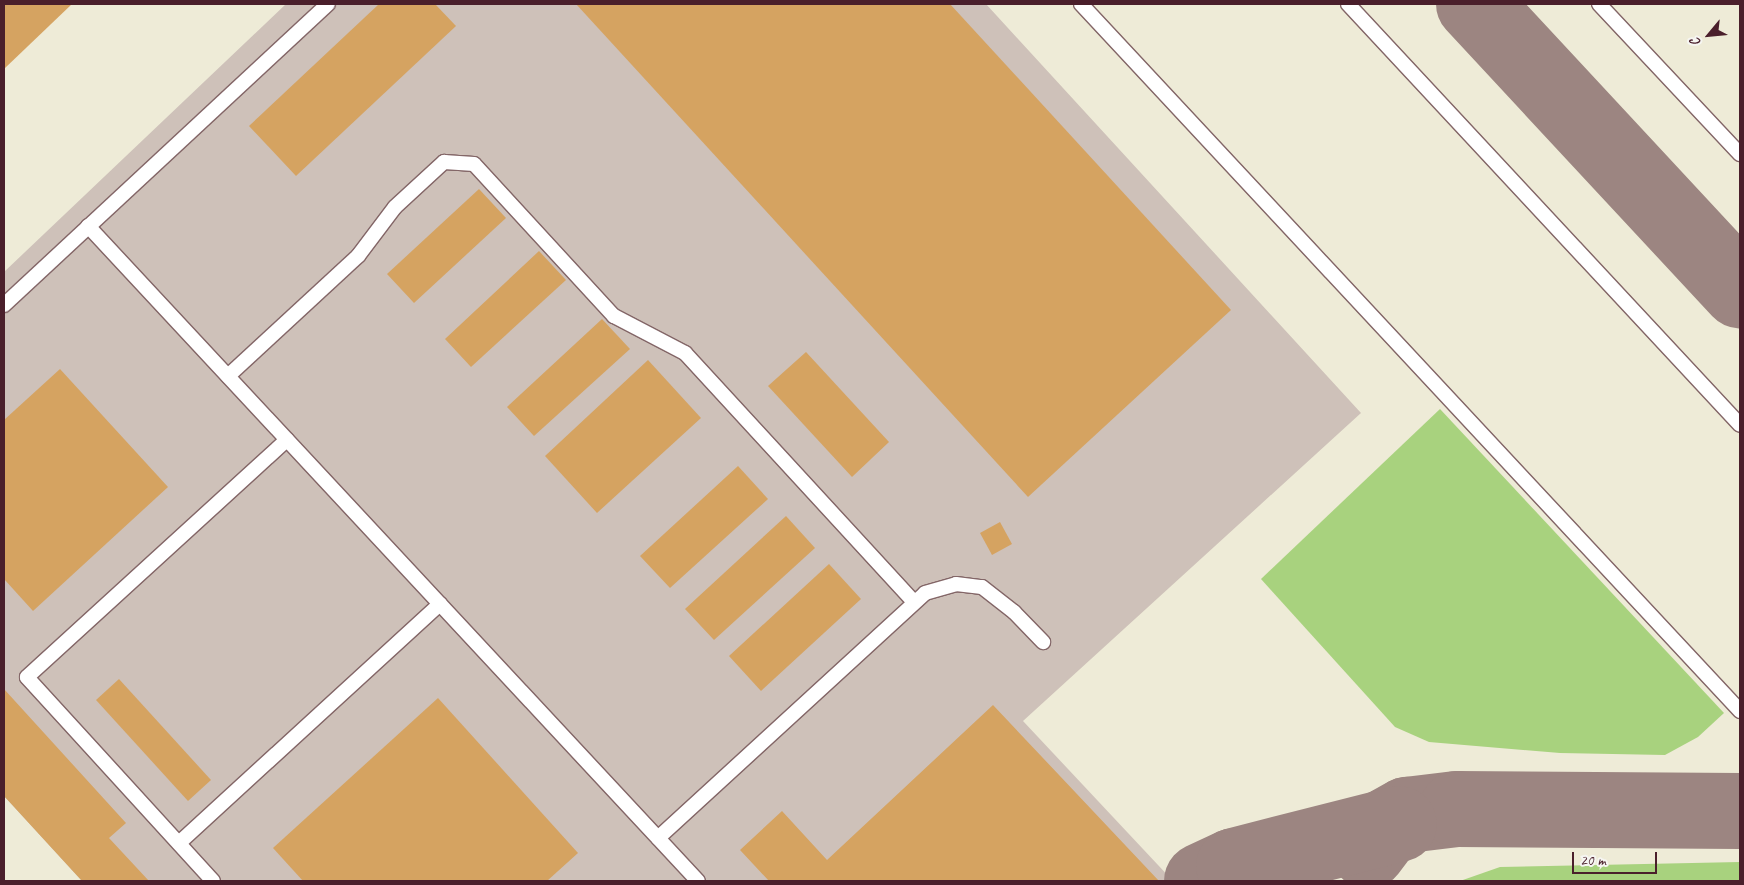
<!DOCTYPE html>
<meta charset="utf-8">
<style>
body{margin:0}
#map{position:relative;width:1744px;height:885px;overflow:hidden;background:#eeebd7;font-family:Caveat,sans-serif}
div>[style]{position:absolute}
.industrial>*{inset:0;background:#cec1b9}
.green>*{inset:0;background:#a8d27e}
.taxiway>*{height:76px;margin:-38px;padding:0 38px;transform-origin:38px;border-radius:38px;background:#9c8581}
.building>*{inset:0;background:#d5a361}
.roads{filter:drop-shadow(1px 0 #836667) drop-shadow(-1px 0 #836667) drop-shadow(0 1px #836667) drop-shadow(0 -1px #836667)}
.lane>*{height:14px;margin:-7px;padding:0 7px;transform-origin:7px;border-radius:7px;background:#fff}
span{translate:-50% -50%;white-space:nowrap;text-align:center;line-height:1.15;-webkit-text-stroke:4.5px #f6f6f2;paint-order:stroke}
.frame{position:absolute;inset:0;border:5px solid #4a1f2b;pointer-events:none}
.north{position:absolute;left:1684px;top:10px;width:50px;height:50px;-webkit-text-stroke:4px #f6f6f2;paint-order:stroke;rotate:242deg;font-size:14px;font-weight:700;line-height:20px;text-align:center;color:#4a1f2b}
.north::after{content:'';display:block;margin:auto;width:18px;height:22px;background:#4a1f2b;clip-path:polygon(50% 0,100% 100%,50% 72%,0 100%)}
.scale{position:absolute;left:1572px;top:852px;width:85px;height:22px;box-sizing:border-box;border:2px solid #4a1f2b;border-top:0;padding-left:6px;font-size:15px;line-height:18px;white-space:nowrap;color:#4a1f2b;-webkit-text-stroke:4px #f6f6f2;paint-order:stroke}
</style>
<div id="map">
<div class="industrial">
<i style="clip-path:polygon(286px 4px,986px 4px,1361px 413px,1023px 721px,1173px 881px,82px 881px,4px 796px,4px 272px)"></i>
</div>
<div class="green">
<i style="clip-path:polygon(1440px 409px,1724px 713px,1698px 737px,1665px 755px,1560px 753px,1429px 742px,1395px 727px,1261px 579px)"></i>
<i style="clip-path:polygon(1740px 862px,1740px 881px,1460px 881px,1500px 867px)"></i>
</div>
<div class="taxiway">
<i style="left:1474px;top:4px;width:391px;rotate:47.1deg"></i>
<i style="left:1368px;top:851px;width:31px;rotate:-53deg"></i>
<i style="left:1387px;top:826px;width:23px;rotate:-29deg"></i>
<i style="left:1407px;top:815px;width:50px;rotate:-6.8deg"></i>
<i style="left:1457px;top:809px;width:283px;rotate:0.4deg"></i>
<i style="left:1202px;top:881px;width:35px;rotate:-25deg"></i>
<i style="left:1234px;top:866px;width:170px;rotate:-14.3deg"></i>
</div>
<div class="building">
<i style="clip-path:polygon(4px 4px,72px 4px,4px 69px)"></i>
<i style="clip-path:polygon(379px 4px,435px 4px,456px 26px,296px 176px,249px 126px)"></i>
<i style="clip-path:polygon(576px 4px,950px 4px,1231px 310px,1028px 497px)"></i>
<i style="clip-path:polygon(479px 189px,506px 218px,414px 303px,387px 274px)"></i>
<i style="clip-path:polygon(539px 251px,566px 280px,471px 367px,445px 339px)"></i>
<i style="clip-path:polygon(602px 319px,630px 349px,534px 436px,507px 407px)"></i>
<i style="clip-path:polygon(806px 352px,889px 442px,852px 477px,768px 386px)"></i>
<i style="clip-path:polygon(648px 360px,701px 418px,597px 513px,545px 456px)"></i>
<i style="clip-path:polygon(60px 369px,168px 487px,33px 611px,4px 579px,4px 420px)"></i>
<i style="clip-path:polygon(738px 466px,768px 499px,670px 588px,640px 556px)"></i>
<i style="clip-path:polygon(786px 516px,815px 548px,714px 640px,685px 609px)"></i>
<i style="clip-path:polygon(1000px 522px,1012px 544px,992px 555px,980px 533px)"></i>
<i style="clip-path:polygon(829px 564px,861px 599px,761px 691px,729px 656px)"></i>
<i style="clip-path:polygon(119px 679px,211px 780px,188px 801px,96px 700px)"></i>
<i style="clip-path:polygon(4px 689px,126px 823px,109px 838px,149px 881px,82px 881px,4px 796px)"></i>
<i style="clip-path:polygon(438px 698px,578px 853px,547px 881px,303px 881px,273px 848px)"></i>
<i style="clip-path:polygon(993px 705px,1159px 881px,769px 881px,740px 850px,782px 811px,827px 860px)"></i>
</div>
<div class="roads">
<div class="lane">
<i style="left:1081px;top:4px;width:967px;rotate:47.01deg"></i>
<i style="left:1348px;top:4px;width:575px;rotate:47.04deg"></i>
<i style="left:1599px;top:4px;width:206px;rotate:46.8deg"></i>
<i style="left:88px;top:226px;width:895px;rotate:47.04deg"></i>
<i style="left:4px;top:305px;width:442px;rotate:-42.9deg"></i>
<i style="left:228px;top:376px;width:177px;rotate:-42.7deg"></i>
<i style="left:358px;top:256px;width:61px;rotate:-52.9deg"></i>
<i style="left:395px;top:207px;width:67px;rotate:-42.6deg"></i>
<i style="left:444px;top:162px;width:30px;rotate:4deg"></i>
<i style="left:474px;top:164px;width:207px;rotate:47.4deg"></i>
<i style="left:614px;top:316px;width:80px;rotate:27.5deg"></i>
<i style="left:685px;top:353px;width:338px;rotate:47.4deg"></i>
<i style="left:658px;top:838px;width:362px;rotate:-42.5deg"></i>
<i style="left:925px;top:593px;width:32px;rotate:-16deg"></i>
<i style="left:956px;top:584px;width:26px;rotate:7deg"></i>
<i style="left:982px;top:587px;width:41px;rotate:38deg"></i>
<i style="left:1014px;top:612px;width:42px;rotate:46deg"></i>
<i style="left:179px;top:843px;width:354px;rotate:-42.5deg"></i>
<i style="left:213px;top:881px;width:276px;rotate:-132.4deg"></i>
<i style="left:27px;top:677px;width:352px;rotate:-42.4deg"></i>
</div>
</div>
<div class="frame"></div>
<div class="north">С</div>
<div class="scale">20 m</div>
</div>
